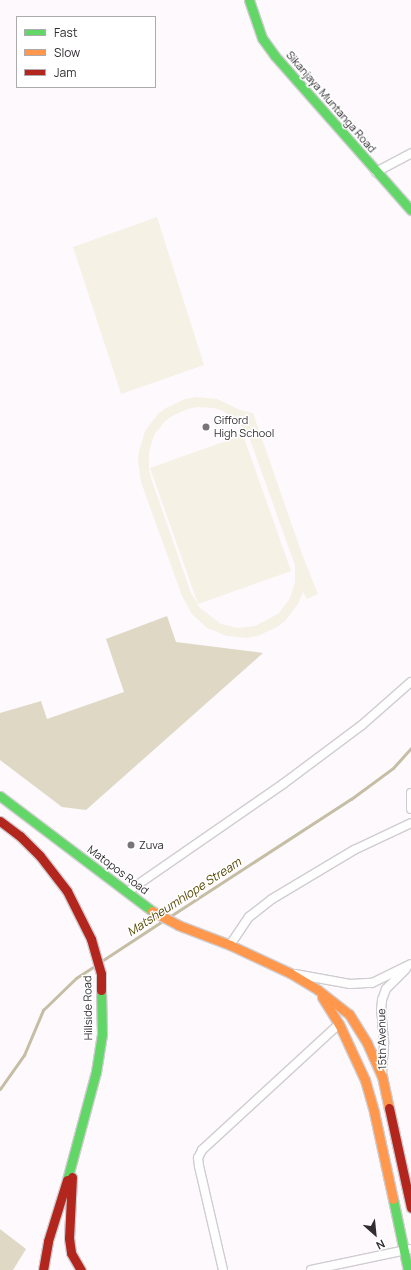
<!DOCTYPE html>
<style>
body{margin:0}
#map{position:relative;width:411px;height:1270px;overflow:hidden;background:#fdf9fd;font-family:Manrope,sans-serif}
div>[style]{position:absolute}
.green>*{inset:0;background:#f6f1e5}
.forest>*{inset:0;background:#dfd8c5}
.stream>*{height:3px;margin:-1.5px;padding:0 1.5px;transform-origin:1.5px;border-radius:1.5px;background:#c5bea5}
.roads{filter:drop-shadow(1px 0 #d0cdd0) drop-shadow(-1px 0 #d0cdd0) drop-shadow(0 1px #d0cdd0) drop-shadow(0 -1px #d0cdd0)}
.street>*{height:8px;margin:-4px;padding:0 4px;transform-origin:4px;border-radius:4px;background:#fffeff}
.fast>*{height:9px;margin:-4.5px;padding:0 4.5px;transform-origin:4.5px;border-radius:4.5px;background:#63d668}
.slow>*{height:9px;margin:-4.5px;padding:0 4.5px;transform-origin:4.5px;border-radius:4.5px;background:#ff974d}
.jam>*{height:9px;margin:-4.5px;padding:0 4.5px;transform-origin:4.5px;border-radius:4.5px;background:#b3261e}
.dots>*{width:11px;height:11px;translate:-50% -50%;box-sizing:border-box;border:2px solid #fff;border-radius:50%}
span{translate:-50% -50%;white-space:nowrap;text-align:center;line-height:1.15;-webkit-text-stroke:3px #fff;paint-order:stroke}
.street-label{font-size:11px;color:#312d31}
.poi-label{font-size:11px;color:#312d31}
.left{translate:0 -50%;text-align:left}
.water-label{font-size:12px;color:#554701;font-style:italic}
.legend{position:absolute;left:16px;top:16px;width:140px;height:72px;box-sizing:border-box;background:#fff;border:1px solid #adabad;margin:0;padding:5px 7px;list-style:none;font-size:12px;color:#312d31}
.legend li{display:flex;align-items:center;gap:8px;height:20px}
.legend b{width:20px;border:1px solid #adabad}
.north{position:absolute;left:355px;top:1214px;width:40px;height:40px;-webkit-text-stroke:3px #fff;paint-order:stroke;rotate:153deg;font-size:11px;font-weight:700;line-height:16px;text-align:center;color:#312d31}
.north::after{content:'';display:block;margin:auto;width:14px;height:18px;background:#312d31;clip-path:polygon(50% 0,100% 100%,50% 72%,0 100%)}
</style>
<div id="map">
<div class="green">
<i style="clip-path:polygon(157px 217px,204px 365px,121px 394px,73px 247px)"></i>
<i style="clip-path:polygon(evenodd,196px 397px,217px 399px,240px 410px,253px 413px,302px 554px,318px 594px,307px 599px,303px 592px,298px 604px,285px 621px,277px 627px,258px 636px,247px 638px,227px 636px,207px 628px,192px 614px,182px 596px,141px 482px,138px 461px,139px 451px,145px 431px,158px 414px,166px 408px,185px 399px,196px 397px,197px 407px,214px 408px,223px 411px,237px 421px,248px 434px,292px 557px,295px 565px,295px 583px,289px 600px,278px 614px,255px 626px,238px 628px,221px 624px,200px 608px,191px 593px,151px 478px,149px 470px,149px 452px,154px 435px,165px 421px,172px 416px,188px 409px,197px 407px)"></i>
<i style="clip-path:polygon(243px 435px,291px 571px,198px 604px,150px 468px)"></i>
</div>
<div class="forest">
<i style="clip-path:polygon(167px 616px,176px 642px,263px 653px,86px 810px,62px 807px,0 760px,0 713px,41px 701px,47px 719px,124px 692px,106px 639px)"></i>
<i style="clip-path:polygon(0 1229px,26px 1249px,13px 1270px,0 1270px)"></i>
</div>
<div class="stream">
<i style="left:169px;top:917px;width:217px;rotate:-33deg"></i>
<i style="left:351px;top:799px;width:52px;rotate:-36.4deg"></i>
<i style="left:393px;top:768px;width:27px;rotate:-48deg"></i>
<i style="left:100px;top:962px;width:77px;rotate:-33.3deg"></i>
<i style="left:0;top:1089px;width:42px;rotate:-54.8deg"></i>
<i style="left:24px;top:1055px;width:49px;rotate:-67.1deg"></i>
<i style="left:43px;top:1010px;width:46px;rotate:-44.1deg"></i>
<i style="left:76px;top:978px;width:24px;rotate:-33deg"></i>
</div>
<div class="roads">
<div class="street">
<i style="left:376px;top:172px;width:40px;rotate:-28deg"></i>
<i style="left:411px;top:793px;width:16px;rotate:90deg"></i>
<i style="left:127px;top:892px;width:190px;rotate:-34.7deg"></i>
<i style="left:283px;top:784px;width:99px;rotate:-36.8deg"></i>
<i style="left:362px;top:725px;width:65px;rotate:-41.3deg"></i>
<i style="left:230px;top:945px;width:34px;rotate:-56deg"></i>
<i style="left:249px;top:917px;width:29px;rotate:-38deg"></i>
<i style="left:272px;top:899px;width:96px;rotate:-30.9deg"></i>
<i style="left:354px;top:850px;width:63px;rotate:-25.3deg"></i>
<i style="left:295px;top:974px;width:56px;rotate:10.3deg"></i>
<i style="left:350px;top:984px;width:22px;rotate:-3deg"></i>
<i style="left:372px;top:983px;width:43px;rotate:-26deg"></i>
<i style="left:382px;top:1074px;width:32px;rotate:-86deg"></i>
<i style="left:384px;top:1042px;width:32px;rotate:-95deg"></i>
<i style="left:381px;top:1010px;width:10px;rotate:-84deg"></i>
<i style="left:382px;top:1000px;width:12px;rotate:-70deg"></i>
<i style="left:386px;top:989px;width:28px;rotate:-45deg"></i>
<i style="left:223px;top:1270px;width:107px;rotate:-103deg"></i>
<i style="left:199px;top:1166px;width:8px;rotate:-97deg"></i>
<i style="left:198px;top:1158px;width:9px;rotate:-63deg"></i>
<i style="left:202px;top:1150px;width:186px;rotate:-42.6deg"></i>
<i style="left:311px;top:1270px;width:102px;rotate:-11.9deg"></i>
</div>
<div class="fast">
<i style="left:249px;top:0;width:40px;rotate:71.1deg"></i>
<i style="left:262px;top:38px;width:22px;rotate:54deg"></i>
<i style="left:275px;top:56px;width:205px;rotate:48.6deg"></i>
<i style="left:0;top:796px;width:191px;rotate:37.1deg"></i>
<i style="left:67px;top:1180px;width:112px;rotate:-75deg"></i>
<i style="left:96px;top:1072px;width:38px;rotate:-81deg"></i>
<i style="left:102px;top:1034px;width:44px;rotate:-91.3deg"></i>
<i style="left:393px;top:1199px;width:73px;rotate:78.1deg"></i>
</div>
<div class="slow">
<i style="left:152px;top:911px;width:30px;rotate:28deg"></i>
<i style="left:178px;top:925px;width:56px;rotate:21deg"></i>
<i style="left:230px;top:945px;width:66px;rotate:25deg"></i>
<i style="left:290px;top:973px;width:33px;rotate:31deg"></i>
<i style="left:318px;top:990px;width:39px;rotate:38deg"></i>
<i style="left:349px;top:1014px;width:34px;rotate:58deg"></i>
<i style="left:367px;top:1043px;width:36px;rotate:66deg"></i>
<i style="left:382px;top:1076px;width:33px;rotate:78deg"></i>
<i style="left:322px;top:997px;width:32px;rotate:58deg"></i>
<i style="left:339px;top:1024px;width:62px;rotate:65.1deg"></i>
<i style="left:365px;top:1080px;width:33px;rotate:74deg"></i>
<i style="left:374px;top:1112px;width:89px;rotate:77.7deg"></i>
</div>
<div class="jam">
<i style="left:0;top:821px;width:25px;rotate:37deg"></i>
<i style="left:20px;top:836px;width:28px;rotate:45deg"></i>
<i style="left:40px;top:856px;width:44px;rotate:52.4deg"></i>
<i style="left:67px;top:891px;width:54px;rotate:63.4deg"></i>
<i style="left:91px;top:939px;width:36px;rotate:74deg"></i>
<i style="left:101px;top:974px;width:16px;rotate:90deg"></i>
<i style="left:389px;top:1108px;width:102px;rotate:77.6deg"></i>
<i style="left:72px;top:1177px;width:61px;rotate:92.8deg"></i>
<i style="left:69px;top:1238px;width:15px;rotate:82deg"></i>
<i style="left:71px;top:1253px;width:20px;rotate:60deg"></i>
<i style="left:43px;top:1270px;width:29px;rotate:-80deg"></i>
<i style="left:48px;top:1241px;width:64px;rotate:-72.7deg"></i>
</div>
</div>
<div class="dots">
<i style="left:206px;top:427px;background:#787478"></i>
<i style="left:131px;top:845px;background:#787478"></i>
</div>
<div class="street-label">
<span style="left:331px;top:102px;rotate:49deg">Sikanjaya Muntanga Road</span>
<span style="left:118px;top:870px;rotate:37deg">Matopos Road</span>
<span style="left:88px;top:1008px;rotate:-91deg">Hillside Road</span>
<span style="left:382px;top:1039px;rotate:-91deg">15th Avenue</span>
</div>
<div class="poi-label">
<span class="left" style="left:214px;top:427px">Gifford<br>High School</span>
<span class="left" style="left:139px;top:845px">Zuva</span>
</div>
<div class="water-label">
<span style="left:184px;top:897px;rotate:-33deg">Matsheumhlope Stream</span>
</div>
<ul class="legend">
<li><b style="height:5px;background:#63d668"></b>Fast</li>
<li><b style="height:5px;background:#ff974d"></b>Slow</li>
<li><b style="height:5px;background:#b3261e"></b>Jam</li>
</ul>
<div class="north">N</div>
</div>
